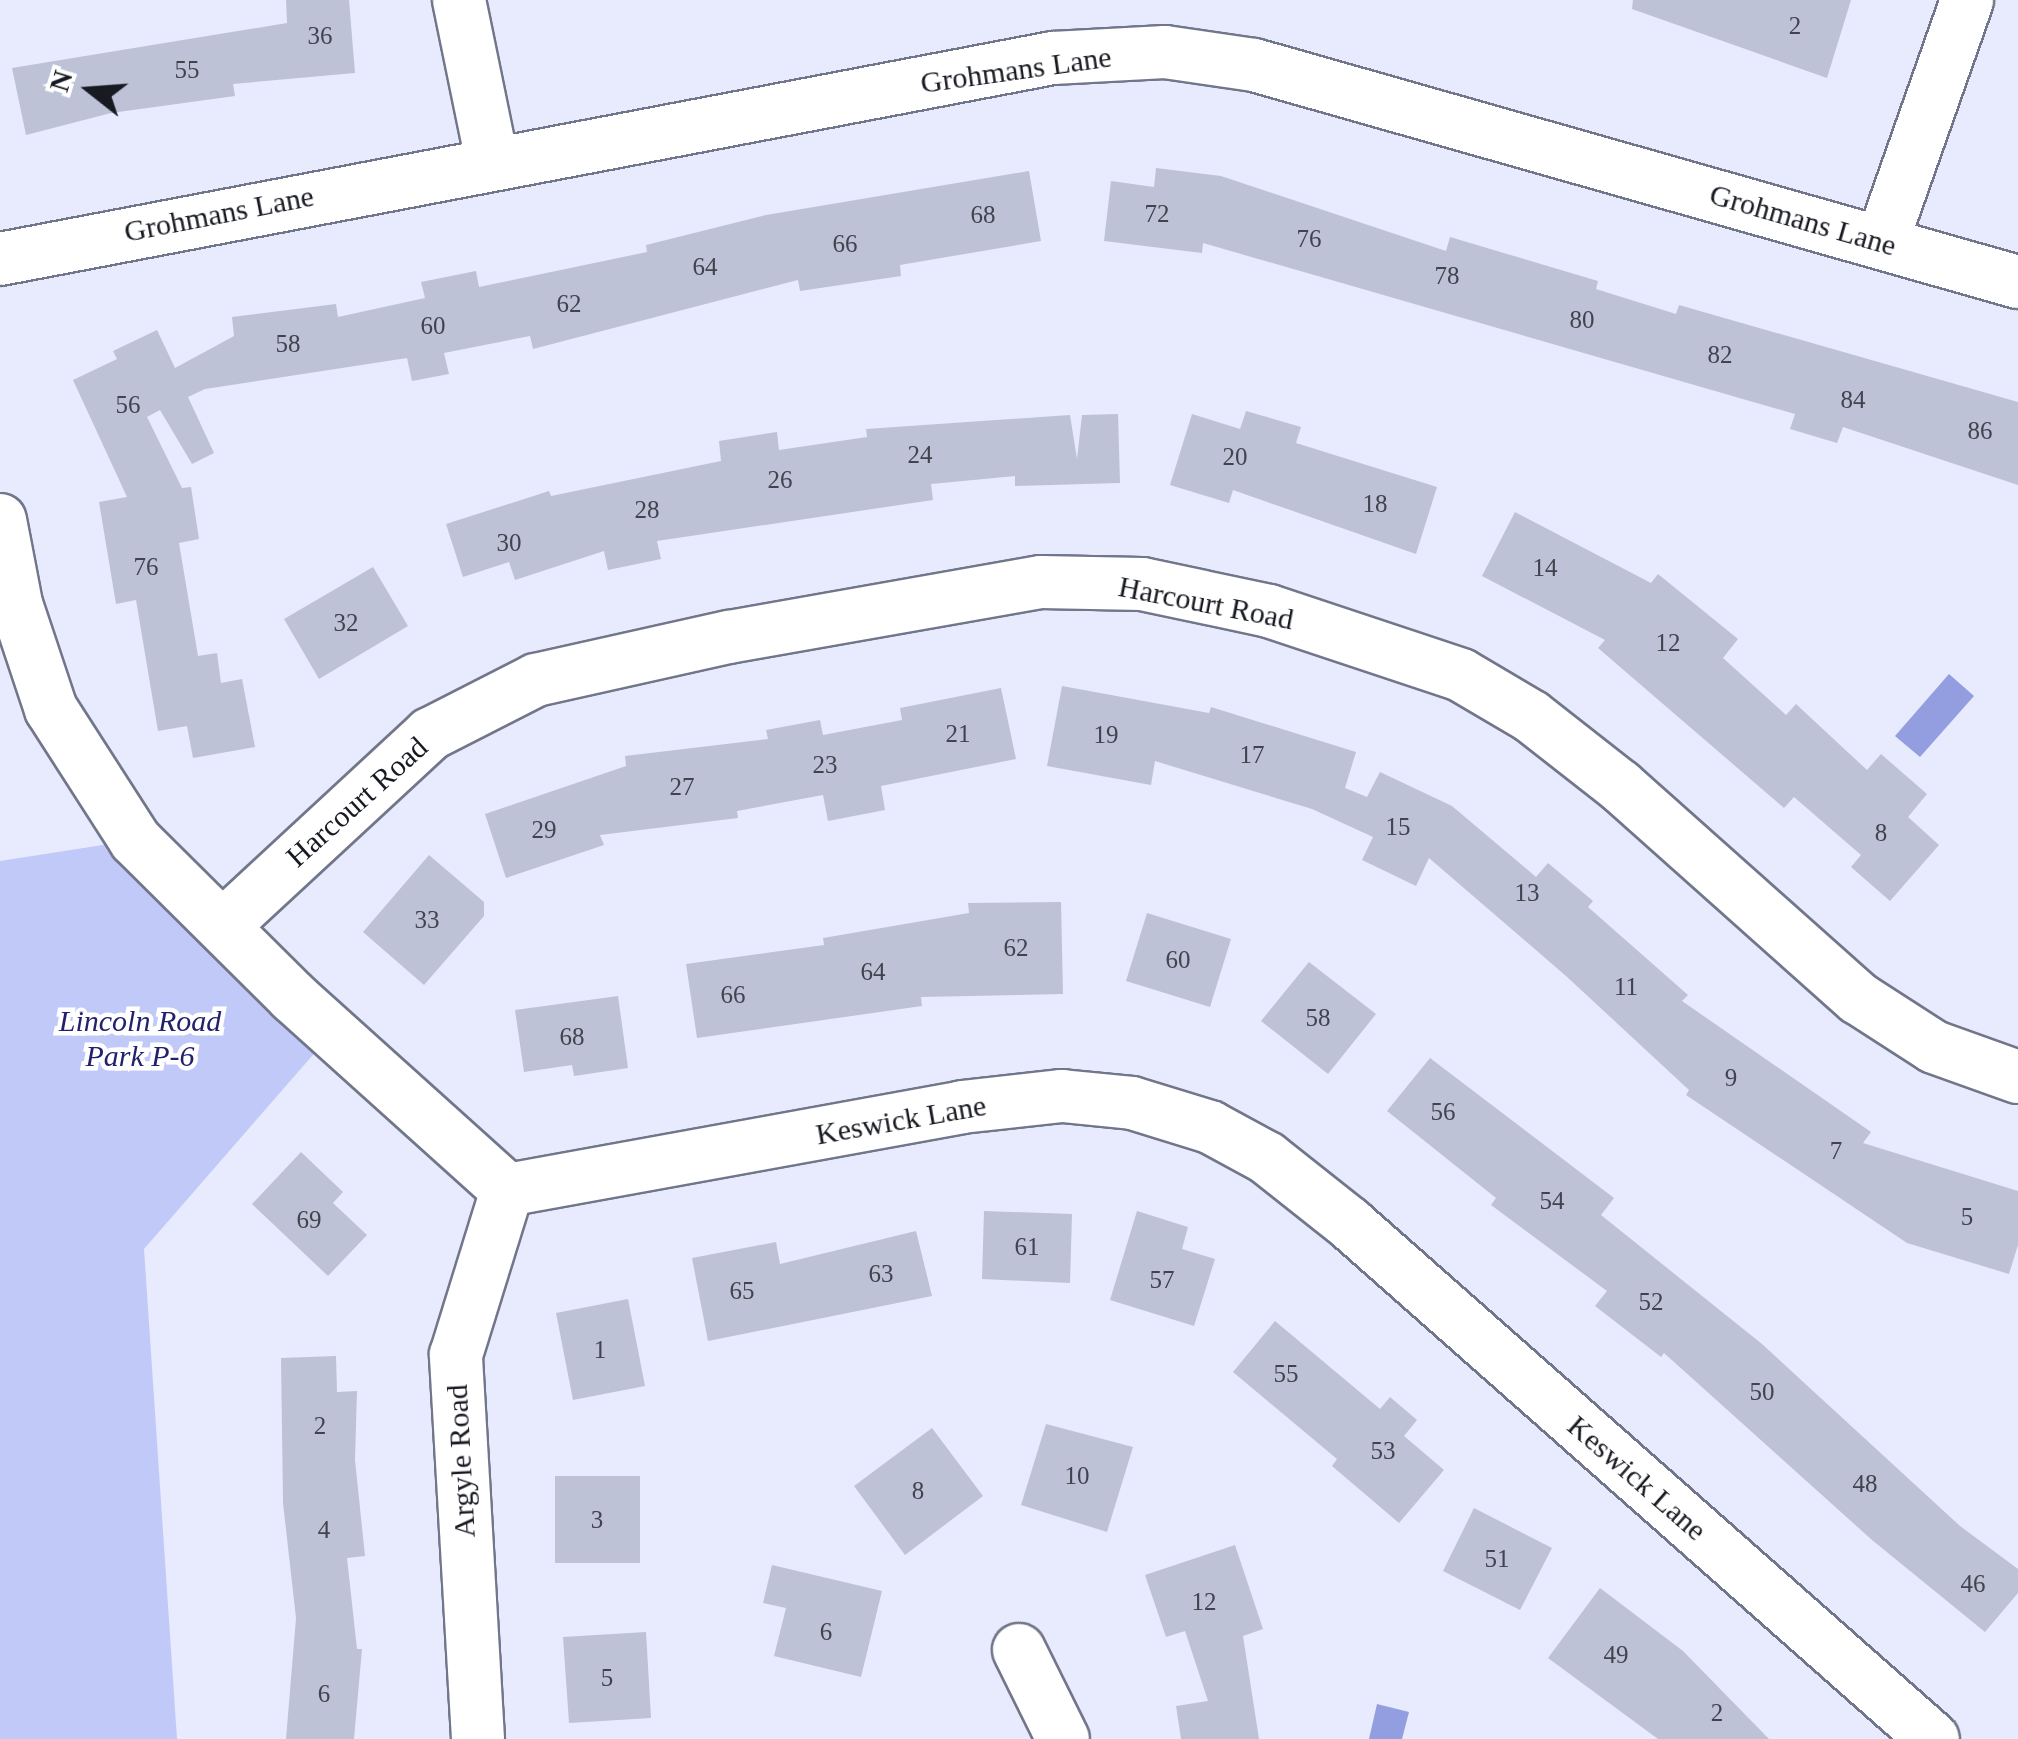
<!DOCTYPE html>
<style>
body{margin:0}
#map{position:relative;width:2018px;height:1739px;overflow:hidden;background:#e7ebfd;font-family:"Times New Roman",serif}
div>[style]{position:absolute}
.green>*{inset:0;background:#c0c9f7}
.water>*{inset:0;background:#929edf}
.building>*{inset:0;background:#bdc2d7}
.roads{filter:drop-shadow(2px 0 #72768a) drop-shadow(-2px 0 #72768a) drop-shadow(0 2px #72768a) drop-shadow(0 -2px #72768a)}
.minor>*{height:52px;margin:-26px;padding:0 26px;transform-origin:26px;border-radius:26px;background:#fff}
span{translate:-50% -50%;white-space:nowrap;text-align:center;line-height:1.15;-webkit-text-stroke:9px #fff;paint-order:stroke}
.number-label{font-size:25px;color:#41444f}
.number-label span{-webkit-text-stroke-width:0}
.street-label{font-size:30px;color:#181a22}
.park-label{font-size:30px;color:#21216c;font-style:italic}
.north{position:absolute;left:40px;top:40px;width:100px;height:100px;-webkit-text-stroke:8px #fff;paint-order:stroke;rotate:287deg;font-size:28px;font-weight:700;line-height:40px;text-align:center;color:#181a22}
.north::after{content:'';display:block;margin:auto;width:35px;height:45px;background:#181a22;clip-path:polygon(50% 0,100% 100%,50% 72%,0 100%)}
</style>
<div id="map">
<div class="green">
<i style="clip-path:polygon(135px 840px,332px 1033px,144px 1249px,177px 1739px,0 1739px,0 861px)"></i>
</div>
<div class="water">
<i style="clip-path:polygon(1949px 674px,1974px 696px,1920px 757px,1895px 736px)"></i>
<i style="clip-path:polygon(1377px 1704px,1409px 1712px,1402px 1739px,1369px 1739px)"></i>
</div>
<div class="building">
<i style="clip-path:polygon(286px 0,349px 0,355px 73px,233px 84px,235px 96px,111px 113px,26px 135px,12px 68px,287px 23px)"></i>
<i style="clip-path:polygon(1633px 0,1851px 0,1827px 78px,1632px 9px)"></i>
<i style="clip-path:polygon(1156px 168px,1221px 176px,1446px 251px,1450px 237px,1598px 281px,1596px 289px,1676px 314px,1679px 305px,2018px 402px,2018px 485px,1843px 427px,1837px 443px,1790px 429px,1795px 414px,1203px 243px,1202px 253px,1104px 241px,1111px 181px,1154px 187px)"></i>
<i style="clip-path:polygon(1029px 171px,1041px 241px,900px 265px,901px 276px,800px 291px,798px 280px,533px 349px,530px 336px,444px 353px,449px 374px,412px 381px,407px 358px,205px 389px,188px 397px,214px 453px,192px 464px,160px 410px,147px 417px,182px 488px,191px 487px,199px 539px,179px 543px,198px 656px,217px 653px,221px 683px,242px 679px,255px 747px,193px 758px,187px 726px,158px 731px,136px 600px,116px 604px,99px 502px,127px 497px,73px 380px,117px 359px,113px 351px,157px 330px,175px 368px,234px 336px,232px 317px,336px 304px,338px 317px,425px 298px,421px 282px,476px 271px,479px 287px,647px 252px,646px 245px,766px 215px)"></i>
<i style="clip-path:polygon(1246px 411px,1301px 427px,1296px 443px,1437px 487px,1416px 554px,1233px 490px,1229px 503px,1170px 485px,1192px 414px,1240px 429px)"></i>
<i style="clip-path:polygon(1118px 414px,1120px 483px,1015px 486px,1015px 476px,931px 484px,933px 500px,657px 541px,661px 559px,608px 570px,604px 551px,515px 580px,509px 562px,463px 577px,446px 524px,549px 491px,551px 496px,721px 461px,719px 441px,777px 432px,779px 450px,867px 437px,866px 429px,1070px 415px,1077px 459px,1082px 415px)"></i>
<i style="clip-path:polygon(1515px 512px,1651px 583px,1658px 574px,1738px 639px,1723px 658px,1786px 715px,1796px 704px,1867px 770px,1881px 754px,1927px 794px,1908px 817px,1939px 845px,1890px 901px,1851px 867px,1861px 855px,1794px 797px,1784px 808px,1598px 648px,1605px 640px,1482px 576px)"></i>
<i style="clip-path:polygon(373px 567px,408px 626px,319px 679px,284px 619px)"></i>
<i style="clip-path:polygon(1062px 686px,1209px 713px,1211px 707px,1356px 752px,1345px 788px,1367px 797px,1380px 772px,1452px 806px,1536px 877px,1548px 863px,1593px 901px,1588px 907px,1688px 995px,1682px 1001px,1871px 1132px,1863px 1143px,2018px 1191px,2018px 1245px,2009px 1274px,1907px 1243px,1686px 1095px,1689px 1090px,1566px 976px,1429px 858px,1416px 886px,1362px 860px,1373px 837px,1312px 809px,1155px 761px,1151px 785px,1047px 766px)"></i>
<i style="clip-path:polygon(1001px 688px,1016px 759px,881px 786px,885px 810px,828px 821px,823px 795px,737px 811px,738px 818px,600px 835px,604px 845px,506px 878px,485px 814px,626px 766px,625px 756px,768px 739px,766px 730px,820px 720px,823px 735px,902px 720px,900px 708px)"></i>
<i style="clip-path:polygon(429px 855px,484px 902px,484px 916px,424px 985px,363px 932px)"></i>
<i style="clip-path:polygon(1061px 902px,1063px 994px,921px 997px,922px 1006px,697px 1038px,686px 964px,824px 945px,823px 938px,969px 913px,968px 903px)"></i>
<i style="clip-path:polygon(1147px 913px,1231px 939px,1210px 1007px,1126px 981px)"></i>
<i style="clip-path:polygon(1309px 962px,1376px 1014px,1328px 1074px,1261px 1021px)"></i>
<i style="clip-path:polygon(618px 996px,628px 1068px,574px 1076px,572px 1065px,524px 1072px,515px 1010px)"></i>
<i style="clip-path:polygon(1430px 1058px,1614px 1198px,1601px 1215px,1762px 1344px,1960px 1526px,2018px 1569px,2018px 1593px,1985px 1632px,1872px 1540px,1664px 1353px,1661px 1357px,1595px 1306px,1607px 1291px,1491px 1205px,1496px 1198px,1387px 1111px)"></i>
<i style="clip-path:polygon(301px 1152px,343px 1192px,333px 1203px,367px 1235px,328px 1276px,252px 1204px)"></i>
<i style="clip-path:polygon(984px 1211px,1072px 1214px,1070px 1283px,982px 1279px)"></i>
<i style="clip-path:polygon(1137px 1211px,1188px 1227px,1182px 1249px,1215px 1259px,1194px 1326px,1110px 1300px)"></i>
<i style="clip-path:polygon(916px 1231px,932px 1296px,708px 1341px,692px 1258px,776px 1242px,780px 1264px)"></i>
<i style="clip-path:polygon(628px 1299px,645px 1386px,573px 1400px,556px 1313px)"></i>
<i style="clip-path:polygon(1275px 1321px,1380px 1409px,1390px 1397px,1417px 1420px,1404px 1436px,1444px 1470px,1399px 1523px,1332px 1466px,1337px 1459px,1233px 1372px)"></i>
<i style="clip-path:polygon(336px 1356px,337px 1392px,357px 1391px,355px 1460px,365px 1556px,347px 1558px,357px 1649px,362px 1649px,354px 1739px,286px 1739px,296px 1618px,283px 1503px,281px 1358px)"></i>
<i style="clip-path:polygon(1046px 1424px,1133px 1447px,1107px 1532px,1021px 1505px)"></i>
<i style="clip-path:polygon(932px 1428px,983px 1496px,905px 1555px,854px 1486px)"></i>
<i style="clip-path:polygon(555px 1476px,640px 1476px,640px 1563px,555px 1563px)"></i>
<i style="clip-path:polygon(1474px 1508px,1552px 1548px,1520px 1610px,1443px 1571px)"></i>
<i style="clip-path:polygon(1235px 1545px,1263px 1629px,1243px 1636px,1259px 1739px,1181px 1739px,1176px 1706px,1208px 1701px,1185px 1631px,1166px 1637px,1145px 1575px)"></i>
<i style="clip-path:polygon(772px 1565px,882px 1591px,861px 1677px,774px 1656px,786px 1608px,763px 1603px)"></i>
<i style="clip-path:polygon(1600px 1588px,1683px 1651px,1769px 1739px,1658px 1739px,1548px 1658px)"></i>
<i style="clip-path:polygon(646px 1632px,651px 1718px,569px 1723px,563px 1637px)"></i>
</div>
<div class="roads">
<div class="minor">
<i style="left:459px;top:0;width:164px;rotate:78.4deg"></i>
<i style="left:1882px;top:242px;width:256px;rotate:-70.6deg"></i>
<i style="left:0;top:259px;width:1072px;rotate:-10.81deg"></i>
<i style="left:1053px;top:58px;width:112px;rotate:-3.1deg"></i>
<i style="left:1165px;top:52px;width:90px;rotate:8.3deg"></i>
<i style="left:1254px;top:65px;width:794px;rotate:15.86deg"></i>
<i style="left:0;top:520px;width:86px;rotate:79.2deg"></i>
<i style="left:16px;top:604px;width:111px;rotate:71.6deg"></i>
<i style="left:51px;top:709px;width:156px;rotate:57.3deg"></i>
<i style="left:135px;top:840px;width:223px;rotate:44.8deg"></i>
<i style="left:293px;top:997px;width:288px;rotate:42deg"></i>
<i style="left:507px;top:1190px;width:463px;rotate:-10.3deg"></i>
<i style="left:962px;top:1107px;width:101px;rotate:-6.3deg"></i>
<i style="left:1062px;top:1096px;width:70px;rotate:5.7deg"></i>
<i style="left:1132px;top:1103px;width:82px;rotate:17.1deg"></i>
<i style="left:1210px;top:1127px;width:65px;rotate:28.5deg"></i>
<i style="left:1267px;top:1158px;width:105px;rotate:38.4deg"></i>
<i style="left:1349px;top:1223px;width:779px;rotate:41.46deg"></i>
<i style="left:225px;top:924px;width:280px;rotate:-42.8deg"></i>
<i style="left:430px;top:734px;width:119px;rotate:-27deg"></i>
<i style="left:536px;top:680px;width:198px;rotate:-12.6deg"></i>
<i style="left:729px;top:637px;width:317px;rotate:-10deg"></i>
<i style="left:1041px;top:582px;width:101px;rotate:1.1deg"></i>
<i style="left:1142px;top:584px;width:130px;rotate:12deg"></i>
<i style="left:1269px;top:611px;width:202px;rotate:18.4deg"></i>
<i style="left:1461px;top:675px;width:82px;rotate:30.6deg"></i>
<i style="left:1532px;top:717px;width:112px;rotate:38.1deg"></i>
<i style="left:1620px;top:786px;width:319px;rotate:41.7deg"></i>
<i style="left:1858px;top:998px;width:90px;rotate:32.8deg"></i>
<i style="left:1934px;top:1047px;width:89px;rotate:19.7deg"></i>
<i style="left:1019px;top:1650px;width:99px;rotate:63.7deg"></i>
<i style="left:478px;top:1739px;width:385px;rotate:-93.3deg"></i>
<i style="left:456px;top:1355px;width:173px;rotate:-72.8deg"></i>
</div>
</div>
<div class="number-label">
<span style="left:1795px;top:26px">2</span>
<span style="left:320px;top:36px">36</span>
<span style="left:187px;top:70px">55</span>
<span style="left:1157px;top:214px">72</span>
<span style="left:983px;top:215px">68</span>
<span style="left:1309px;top:239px">76</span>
<span style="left:845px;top:244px">66</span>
<span style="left:705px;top:267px">64</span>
<span style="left:1447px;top:276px">78</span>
<span style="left:569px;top:304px">62</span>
<span style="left:1582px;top:320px">80</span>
<span style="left:433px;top:326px">60</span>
<span style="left:288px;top:344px">58</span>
<span style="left:1720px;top:355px">82</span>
<span style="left:1853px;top:400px">84</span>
<span style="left:128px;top:405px">56</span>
<span style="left:1980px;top:431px">86</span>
<span style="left:920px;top:455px">24</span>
<span style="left:1235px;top:457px">20</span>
<span style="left:780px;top:480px">26</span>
<span style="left:1375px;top:504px">18</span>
<span style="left:647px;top:510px">28</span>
<span style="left:509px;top:543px">30</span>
<span style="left:146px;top:567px">76</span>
<span style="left:1545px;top:568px">14</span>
<span style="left:346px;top:623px">32</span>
<span style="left:1668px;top:643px">12</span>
<span style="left:958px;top:734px">21</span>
<span style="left:1106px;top:735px">19</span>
<span style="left:1252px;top:755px">17</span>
<span style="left:825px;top:765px">23</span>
<span style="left:682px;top:787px">27</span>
<span style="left:1398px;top:827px">15</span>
<span style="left:544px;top:830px">29</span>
<span style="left:1881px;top:833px">8</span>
<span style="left:1527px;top:893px">13</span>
<span style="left:427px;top:920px">33</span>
<span style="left:1016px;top:948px">62</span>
<span style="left:1178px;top:960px">60</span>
<span style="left:873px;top:972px">64</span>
<span style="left:1626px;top:987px">11</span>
<span style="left:733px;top:995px">66</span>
<span style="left:1318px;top:1018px">58</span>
<span style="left:572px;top:1037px">68</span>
<span style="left:1731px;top:1078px">9</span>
<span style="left:1443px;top:1112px">56</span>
<span style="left:1836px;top:1151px">7</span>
<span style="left:1552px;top:1201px">54</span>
<span style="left:1967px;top:1217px">5</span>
<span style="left:309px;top:1220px">69</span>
<span style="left:1027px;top:1247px">61</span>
<span style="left:881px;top:1274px">63</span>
<span style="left:1162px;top:1280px">57</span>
<span style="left:742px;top:1291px">65</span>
<span style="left:1651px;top:1302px">52</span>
<span style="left:600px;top:1350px">1</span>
<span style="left:1286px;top:1374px">55</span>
<span style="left:1762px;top:1392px">50</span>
<span style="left:320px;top:1426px">2</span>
<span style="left:1383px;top:1451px">53</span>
<span style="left:1077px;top:1476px">10</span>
<span style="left:1865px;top:1484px">48</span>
<span style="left:918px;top:1491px">8</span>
<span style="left:597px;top:1520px">3</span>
<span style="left:324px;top:1530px">4</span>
<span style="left:1497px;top:1559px">51</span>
<span style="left:1973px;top:1584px">46</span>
<span style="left:1204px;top:1602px">12</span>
<span style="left:826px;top:1632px">6</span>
<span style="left:1616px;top:1655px">49</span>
<span style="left:607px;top:1678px">5</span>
<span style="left:324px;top:1694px">6</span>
<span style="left:1717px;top:1713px">2</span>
</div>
<div class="street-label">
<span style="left:1016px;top:70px;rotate:-8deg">Grohmans Lane</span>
<span style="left:219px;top:214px;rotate:-11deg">Grohmans Lane</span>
<span style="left:1803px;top:220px;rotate:16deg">Grohmans Lane</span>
<span style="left:1206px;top:603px;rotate:11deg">Harcourt Road</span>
<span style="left:357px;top:802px;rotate:-42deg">Harcourt Road</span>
<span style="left:901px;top:1120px;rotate:-10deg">Keswick Lane</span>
<span style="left:461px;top:1461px;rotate:-93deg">Argyle Road</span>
<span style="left:1637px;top:1478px;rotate:41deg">Keswick Lane</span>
</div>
<div class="park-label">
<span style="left:140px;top:1038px">Lincoln Road<br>Park P-6</span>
</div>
<div class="north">N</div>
</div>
